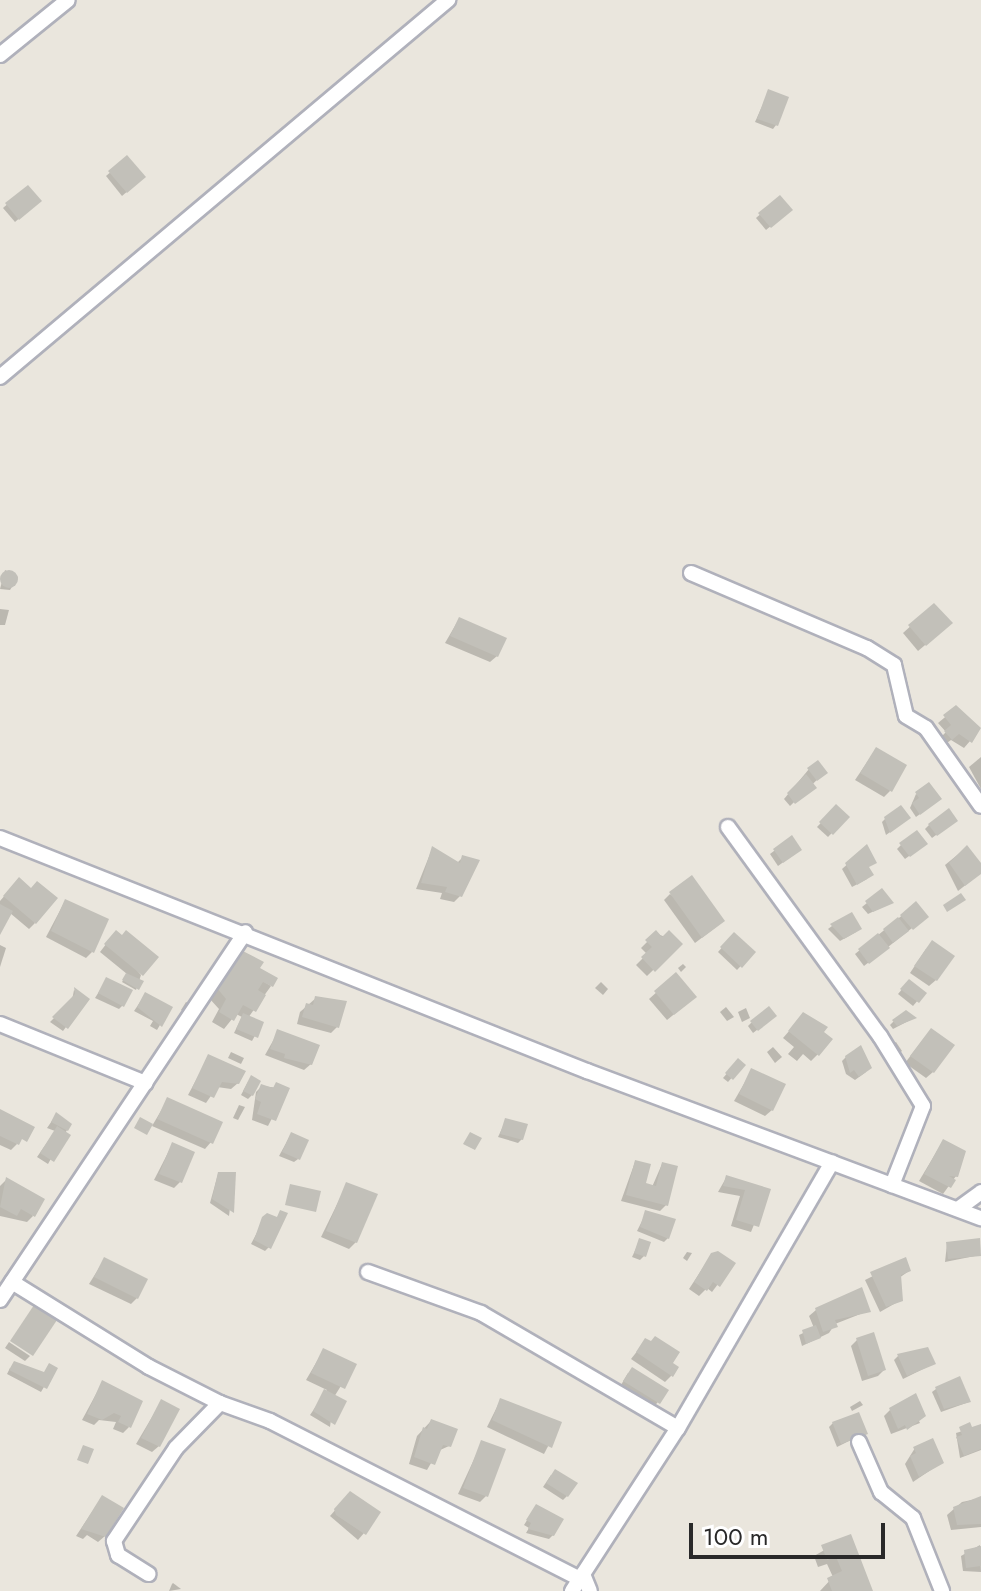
<!DOCTYPE html>
<style>
body{margin:0}
#map{position:relative;width:981px;height:1591px;overflow:hidden;background:#eae6dd;font-family:Jost,sans-serif}
div>[style]{position:absolute}
.shadow>*{inset:0;background:#0003}
.building>*{inset:0;background:#c2c0b9}
.round{border-radius:50%}
.roads{filter:drop-shadow(2px 0 #b0b1bb) drop-shadow(-2px 0 #b0b1bb) drop-shadow(0 2px #b0b1bb) drop-shadow(0 -2px #b0b1bb)}
.minor>*{height:14px;margin:-7px;padding:0 7px;transform-origin:7px;border-radius:7px;background:#fff}
span{translate:-50% -50%;white-space:nowrap;text-align:center;line-height:1.15;-webkit-text-stroke:6px #fff;paint-order:stroke}
.scale{position:absolute;left:689px;top:1523px;width:196px;height:36px;box-sizing:border-box;border:4px solid #292929;border-top:0;padding-left:10px;font-size:24px;line-height:28px;white-space:nowrap;color:#292929;-webkit-text-stroke:6px #fff;paint-order:stroke}
</style>
<div id="map">
<div class="shadow">
<i style="clip-path:polygon(769px 91px,776px 125px,773px 129px,755px 122px)"></i>
<i style="clip-path:polygon(127px 158px,144px 177px,122px 196px,106px 176px)"></i>
<i style="clip-path:polygon(27px 187px,39px 201px,15px 222px,3px 208px)"></i>
<i style="clip-path:polygon(779px 198px,790px 210px,766px 230px,756px 218px)"></i>
<i style="clip-path:polygon(5px 570px,18px 577px,10px 590px,0 589px)"></i>
<i style="clip-path:polygon(934px 605px,944px 629px,918px 651px,903px 633px)"></i>
<i style="clip-path:polygon(0 609px,9px 610px,5px 625px,0 625px)"></i>
<i style="clip-path:polygon(459px 619px,497px 656px,490px 662px,445px 643px)"></i>
<i style="clip-path:polygon(956px 708px,970px 741px,964px 748px,951px 740px,944px 745px,939px 739px,946px 732px,938px 723px)"></i>
<i style="clip-path:polygon(876px 749px,890px 791px,884px 797px,855px 780px)"></i>
<i style="clip-path:polygon(981px 757px,981px 789px,969px 767px)"></i>
<i style="clip-path:polygon(809px 769px,821px 776px,790px 806px,784px 799px)"></i>
<i style="clip-path:polygon(916px 794px,936px 802px,916px 817px,910px 808px)"></i>
<i style="clip-path:polygon(836px 807px,847px 817px,828px 837px,817px 827px)"></i>
<i style="clip-path:polygon(886px 818px,904px 822px,886px 835px,882px 822px)"></i>
<i style="clip-path:polygon(951px 824px,932px 838px,925px 829px,929px 825px)"></i>
<i style="clip-path:polygon(791px 838px,796px 853px,778px 866px,770px 854px)"></i>
<i style="clip-path:polygon(901px 845px,921px 847px,905px 859px,897px 849px)"></i>
<i style="clip-path:polygon(867px 847px,867px 879px,852px 887px,842px 869px)"></i>
<i style="clip-path:polygon(967px 847px,981px 873px,958px 891px,945px 865px)"></i>
<i style="clip-path:polygon(432px 849px,457px 863px,463px 857px,460px 896px,454px 902px,440px 899px,442px 893px,416px 889px)"></i>
<i style="clip-path:polygon(13px 886px,35px 923px,29px 929px,10px 913px,0 930px,0 901px)"></i>
<i style="clip-path:polygon(882px 891px,891px 903px,868px 914px,862px 907px)"></i>
<i style="clip-path:polygon(670px 894px,716px 927px,695px 943px,664px 900px)"></i>
<i style="clip-path:polygon(65px 901px,92px 952px,86px 958px,46px 937px)"></i>
<i style="clip-path:polygon(916px 904px,926px 917px,864px 966px,855px 954px)"></i>
<i style="clip-path:polygon(832px 926px,856px 932px,840px 941px,828px 929px)"></i>
<i style="clip-path:polygon(656px 933px,680px 944px,647px 976px,636px 965px,647px 954px,641px 948px)"></i>
<i style="clip-path:polygon(734px 934px,754px 952px,737px 970px,718px 952px)"></i>
<i style="clip-path:polygon(110px 939px,141px 975px,136px 990px,122px 982px,127px 974px,100px 952px)"></i>
<i style="clip-path:polygon(0 945px,6px 948px,0 967px)"></i>
<i style="clip-path:polygon(926px 949px,936px 980px,929px 986px,910px 973px)"></i>
<i style="clip-path:polygon(230px 960px,271px 986px,248px 1018px,262px 1023px,252px 1041px,234px 1033px,242px 1017px,236px 1014px,224px 1029px,212px 1022px,219px 1009px,209px 998px)"></i>
<i style="clip-path:polygon(683px 964px,686px 967px,681px 972px,678px 968px)"></i>
<i style="clip-path:polygon(676px 975px,688px 1003px,667px 1020px,649px 999px)"></i>
<i style="clip-path:polygon(107px 979px,123px 1005px,119px 1009px,95px 998px)"></i>
<i style="clip-path:polygon(909px 981px,924px 993px,913px 1006px,898px 994px)"></i>
<i style="clip-path:polygon(601px 982px,608px 989px,603px 995px,595px 988px)"></i>
<i style="clip-path:polygon(74px 990px,87px 999px,63px 1031px,50px 1022px,72px 1000px)"></i>
<i style="clip-path:polygon(145px 995px,170px 1008px,157px 1030px,150px 1026px,153px 1021px,134px 1011px)"></i>
<i style="clip-path:polygon(316px 998px,337px 1027px,331px 1033px,297px 1024px,300px 1012px)"></i>
<i style="clip-path:polygon(186px 1002px,192px 1005px,187px 1013px,181px 1010px)"></i>
<i style="clip-path:polygon(726px 1007px,734px 1017px,727px 1021px,720px 1012px)"></i>
<i style="clip-path:polygon(746px 1008px,750px 1018px,742px 1022px,738px 1012px)"></i>
<i style="clip-path:polygon(804px 1014px,825px 1027px,818px 1054px,811px 1061px,803px 1054px,797px 1061px,788px 1054px,794px 1047px,783px 1038px)"></i>
<i style="clip-path:polygon(914px 1018px,893px 1029px,890px 1025px,894px 1021px)"></i>
<i style="clip-path:polygon(770px 1020px,753px 1033px,748px 1026px,751px 1023px)"></i>
<i style="clip-path:polygon(278px 1032px,311px 1064px,304px 1070px,265px 1055px)"></i>
<i style="clip-path:polygon(925px 1037px,933px 1072px,926px 1078px,905px 1063px)"></i>
<i style="clip-path:polygon(896px 1042px,902px 1051px,897px 1055px,891px 1045px)"></i>
<i style="clip-path:polygon(773px 1047px,782px 1057px,775px 1063px,767px 1052px)"></i>
<i style="clip-path:polygon(231px 1052px,244px 1058px,241px 1064px,228px 1058px)"></i>
<i style="clip-path:polygon(209px 1056px,238px 1083px,231px 1089px,217px 1087px,206px 1103px,188px 1095px)"></i>
<i style="clip-path:polygon(846px 1057px,866px 1072px,855px 1080px,846px 1074px,842px 1061px)"></i>
<i style="clip-path:polygon(738px 1061px,743px 1065px,728px 1082px,723px 1078px)"></i>
<i style="clip-path:polygon(752px 1070px,772px 1110px,765px 1116px,734px 1101px)"></i>
<i style="clip-path:polygon(248px 1082px,252px 1095px,248px 1099px,241px 1095px)"></i>
<i style="clip-path:polygon(262px 1086px,287px 1089px,268px 1126px,252px 1120px,256px 1092px)"></i>
<i style="clip-path:polygon(168px 1099px,211px 1142px,205px 1149px,152px 1126px)"></i>
<i style="clip-path:polygon(239px 1105px,245px 1107px,238px 1120px,233px 1118px)"></i>
<i style="clip-path:polygon(0 1112px,17px 1144px,11px 1150px,0 1145px)"></i>
<i style="clip-path:polygon(56px 1115px,67px 1130px,48px 1164px,37px 1157px,55px 1131px,47px 1128px)"></i>
<i style="clip-path:polygon(506px 1120px,522px 1139px,518px 1143px,498px 1137px)"></i>
<i style="clip-path:polygon(291px 1134px,298px 1159px,294px 1162px,279px 1156px)"></i>
<i style="clip-path:polygon(943px 1141px,956px 1176px,943px 1194px,919px 1181px)"></i>
<i style="clip-path:polygon(172px 1145px,180px 1182px,174px 1188px,154px 1180px)"></i>
<i style="clip-path:polygon(635px 1162px,644px 1185px,652px 1187px,662px 1164px,666px 1205px,660px 1211px,621px 1201px)"></i>
<i style="clip-path:polygon(218px 1174px,234px 1174px,229px 1216px,210px 1203px)"></i>
<i style="clip-path:polygon(726px 1178px,768px 1190px,751px 1232px,731px 1226px,740px 1196px,718px 1192px)"></i>
<i style="clip-path:polygon(6px 1180px,33px 1216px,27px 1222px,0 1216px,0 1186px)"></i>
<i style="clip-path:polygon(347px 1184px,356px 1242px,349px 1249px,321px 1237px)"></i>
<i style="clip-path:polygon(281px 1212px,269px 1247px,265px 1251px,251px 1244px,264px 1219px,276px 1219px)"></i>
<i style="clip-path:polygon(646px 1213px,668px 1238px,664px 1242px,637px 1231px)"></i>
<i style="clip-path:polygon(640px 1240px,644px 1256px,640px 1260px,632px 1257px)"></i>
<i style="clip-path:polygon(947px 1244px,980px 1255px,945px 1262px)"></i>
<i style="clip-path:polygon(687px 1252px,692px 1253px,687px 1261px,683px 1258px)"></i>
<i style="clip-path:polygon(712px 1254px,733px 1264px,712px 1292px,707px 1288px,699px 1296px,689px 1289px)"></i>
<i style="clip-path:polygon(104px 1260px,137px 1298px,131px 1304px,89px 1284px)"></i>
<i style="clip-path:polygon(905px 1260px,909px 1271px,899px 1278px,901px 1300px,880px 1312px,865px 1280px)"></i>
<i style="clip-path:polygon(816px 1310px,868px 1311px,835px 1324px,829px 1333px,802px 1346px,799px 1335px,814px 1328px,809px 1316px)"></i>
<i style="clip-path:polygon(646px 1340px,670px 1363px,671px 1376px,665px 1382px,631px 1359px)"></i>
<i style="clip-path:polygon(857px 1340px,884px 1370px,878px 1376px,862px 1381px,851px 1346px)"></i>
<i style="clip-path:polygon(9px 1342px,30px 1356px,25px 1361px,5px 1348px)"></i>
<i style="clip-path:polygon(323px 1351px,354px 1365px,334px 1397px,330px 1427px,310px 1415px,327px 1390px,306px 1380px)"></i>
<i style="clip-path:polygon(898px 1356px,933px 1364px,903px 1379px,894px 1360px)"></i>
<i style="clip-path:polygon(10px 1368px,43px 1374px,55px 1368px,41px 1392px,7px 1374px)"></i>
<i style="clip-path:polygon(628px 1373px,666px 1391px,654px 1407px,621px 1385px)"></i>
<i style="clip-path:polygon(102px 1383px,129px 1427px,123px 1433px,113px 1429px,116px 1422px,99px 1420px,94px 1425px,82px 1420px)"></i>
<i style="clip-path:polygon(936px 1389px,969px 1402px,941px 1412px,932px 1392px)"></i>
<i style="clip-path:polygon(500px 1401px,560px 1423px,544px 1454px,487px 1427px)"></i>
<i style="clip-path:polygon(860px 1401px,863px 1405px,852px 1411px,850px 1407px)"></i>
<i style="clip-path:polygon(161px 1402px,159px 1446px,152px 1452px,136px 1444px)"></i>
<i style="clip-path:polygon(890px 1410px,919px 1421px,920px 1423px,891px 1434px,884px 1416px)"></i>
<i style="clip-path:polygon(431px 1421px,449px 1446px,438px 1451px,427px 1470px,409px 1464px,417px 1436px)"></i>
<i style="clip-path:polygon(833px 1423px,865px 1433px,837px 1447px,829px 1427px)"></i>
<i style="clip-path:polygon(979px 1426px,981px 1450px,960px 1458px,956px 1433px)"></i>
<i style="clip-path:polygon(482px 1442px,486px 1496px,480px 1502px,458px 1494px)"></i>
<i style="clip-path:polygon(915px 1448px,941px 1463px,913px 1482px,905px 1464px)"></i>
<i style="clip-path:polygon(551px 1475px,567px 1496px,563px 1500px,543px 1487px)"></i>
<i style="clip-path:polygon(102px 1497px,105px 1536px,98px 1542px,87px 1535px,83px 1539px,76px 1536px)"></i>
<i style="clip-path:polygon(981px 1498px,981px 1527px,951px 1530px,947px 1515px,962px 1502px)"></i>
<i style="clip-path:polygon(344px 1500px,364px 1533px,358px 1540px,330px 1516px)"></i>
<i style="clip-path:polygon(536px 1506px,553px 1535px,549px 1539px,526px 1533px,529px 1528px,524px 1525px)"></i>
<i style="clip-path:polygon(849px 1536px,871px 1591px,820px 1591px,833px 1577px,827px 1564px,818px 1567px,814px 1556px)"></i>
<i style="clip-path:polygon(980px 1545px,981px 1572px,963px 1571px,961px 1556px)"></i>
<i style="clip-path:polygon(172px 1584px,173px 1583px,181px 1589px,169px 1591px)"></i>
</div>
<div class="building">
<i style="clip-path:polygon(768px 89px,789px 97px,778px 126px,757px 119px)"></i>
<i style="clip-path:polygon(127px 155px,146px 177px,127px 193px,108px 171px)"></i>
<i style="clip-path:polygon(28px 185px,42px 201px,19px 220px,5px 203px)"></i>
<i style="clip-path:polygon(780px 195px,793px 210px,771px 228px,758px 213px)"></i>
<i class="round" style="left:0;top:570px;width:18px;height:18px"></i>
<i style="clip-path:polygon(934px 603px,953px 623px,926px 646px,908px 625px)"></i>
<i style="clip-path:polygon(459px 617px,507px 638px,498px 657px,450px 636px)"></i>
<i style="clip-path:polygon(956px 705px,981px 728px,972px 743px,959px 734px,952px 740px,944px 731px,951px 725px,943px 715px)"></i>
<i style="clip-path:polygon(876px 747px,907px 765px,892px 792px,860px 773px)"></i>
<i style="clip-path:polygon(818px 760px,828px 773px,817px 781px,807px 768px)"></i>
<i style="clip-path:polygon(806px 774px,817px 788px,795px 804px,787px 793px)"></i>
<i style="clip-path:polygon(929px 782px,942px 799px,920px 815px,912px 803px,919px 798px,915px 792px)"></i>
<i style="clip-path:polygon(836px 804px,850px 817px,833px 835px,819px 822px)"></i>
<i style="clip-path:polygon(901px 805px,911px 818px,890px 833px,884px 817px)"></i>
<i style="clip-path:polygon(949px 808px,958px 821px,937px 836px,928px 824px)"></i>
<i style="clip-path:polygon(917px 830px,928px 844px,910px 857px,899px 843px)"></i>
<i style="clip-path:polygon(792px 835px,802px 850px,783px 863px,773px 849px)"></i>
<i style="clip-path:polygon(867px 844px,877px 863px,869px 867px,874px 875px,857px 885px,845px 863px)"></i>
<i style="clip-path:polygon(967px 845px,981px 863px,981px 874px,965px 886px,949px 863px)"></i>
<i style="clip-path:polygon(432px 846px,460px 863px,462px 855px,480px 860px,462px 897px,445px 892px,447px 887px,421px 883px)"></i>
<i style="clip-path:polygon(692px 875px,725px 921px,702px 938px,669px 892px)"></i>
<i style="clip-path:polygon(19px 877px,31px 888px,37px 881px,58px 898px,36px 924px,3px 896px)"></i>
<i style="clip-path:polygon(882px 888px,894px 903px,873px 912px,865px 901px)"></i>
<i style="clip-path:polygon(961px 893px,966px 900px,947px 912px,943px 905px)"></i>
<i style="clip-path:polygon(65px 899px,109px 919px,94px 953px,51px 931px)"></i>
<i style="clip-path:polygon(916px 901px,929px 917px,913px 930px,900px 915px)"></i>
<i style="clip-path:polygon(0 904px,13px 911px,0 935px)"></i>
<i style="clip-path:polygon(852px 912px,862px 929px,844px 939px,830px 924px)"></i>
<i style="clip-path:polygon(898px 917px,909px 931px,893px 943px,883px 929px)"></i>
<i style="clip-path:polygon(116px 930px,122px 935px,126px 930px,159px 957px,143px 976px,104px 944px)"></i>
<i style="clip-path:polygon(656px 930px,662px 937px,669px 930px,683px 944px,655px 972px,641px 957px,652px 947px,645px 940px)"></i>
<i style="clip-path:polygon(734px 932px,756px 952px,742px 968px,720px 947px)"></i>
<i style="clip-path:polygon(878px 933px,890px 948px,869px 964px,858px 949px)"></i>
<i style="clip-path:polygon(932px 940px,955px 956px,937px 981px,914px 966px)"></i>
<i style="clip-path:polygon(239px 949px,264px 962px,260px 968px,278px 978px,273px 987px,263px 982px,258px 990px,266px 995px,256px 1012px,243px 1005px,234px 1021px,219px 1012px,226px 999px,217px 988px)"></i>
<i style="clip-path:polygon(676px 972px,697px 997px,674px 1015px,654px 991px)"></i>
<i style="clip-path:polygon(126px 973px,144px 981px,139px 990px,122px 980px)"></i>
<i style="clip-path:polygon(106px 977px,133px 990px,124px 1007px,98px 993px)"></i>
<i style="clip-path:polygon(909px 979px,927px 993px,919px 1003px,900px 989px)"></i>
<i style="clip-path:polygon(74px 987px,90px 999px,68px 1029px,52px 1017px,75px 994px)"></i>
<i style="clip-path:polygon(145px 992px,173px 1007px,162px 1027px,137px 1007px)"></i>
<i style="clip-path:polygon(315px 996px,347px 1001px,339px 1028px,302px 1017px,306px 1003px,313px 1005px)"></i>
<i style="clip-path:polygon(769px 1006px,777px 1016px,758px 1031px,750px 1021px)"></i>
<i style="clip-path:polygon(906px 1010px,917px 1018px,897px 1026px,892px 1020px)"></i>
<i style="clip-path:polygon(803px 1012px,828px 1027px,824px 1032px,833px 1039px,819px 1056px,788px 1031px)"></i>
<i style="clip-path:polygon(243px 1013px,264px 1022px,258px 1038px,236px 1029px)"></i>
<i style="clip-path:polygon(931px 1028px,955px 1045px,934px 1073px,910px 1056px)"></i>
<i style="clip-path:polygon(277px 1029px,320px 1045px,312px 1065px,284px 1058px,285px 1054px,270px 1049px)"></i>
<i style="clip-path:polygon(861px 1045px,872px 1068px,859px 1077px,854px 1070px,850px 1073px,845px 1056px)"></i>
<i style="clip-path:polygon(208px 1054px,246px 1071px,239px 1084px,222px 1082px,214px 1098px,192px 1088px)"></i>
<i style="clip-path:polygon(738px 1058px,746px 1065px,733px 1080px,725px 1073px)"></i>
<i style="clip-path:polygon(751px 1068px,786px 1084px,773px 1111px,739px 1094px)"></i>
<i style="clip-path:polygon(251px 1075px,261px 1081px,253px 1096px,243px 1091px)"></i>
<i style="clip-path:polygon(276px 1082px,290px 1088px,276px 1121px,257px 1114px,261px 1102px,255px 1099px,261px 1084px,273px 1088px)"></i>
<i style="clip-path:polygon(167px 1097px,223px 1122px,213px 1144px,157px 1119px)"></i>
<i style="clip-path:polygon(0 1109px,35px 1127px,27px 1142px,22px 1139px,19px 1145px,0 1136px)"></i>
<i style="clip-path:polygon(56px 1112px,72px 1124px,68px 1131px,51px 1122px)"></i>
<i style="clip-path:polygon(140px 1117px,153px 1124px,147px 1135px,134px 1128px)"></i>
<i style="clip-path:polygon(505px 1118px,528px 1124px,523px 1140px,500px 1134px)"></i>
<i style="clip-path:polygon(57px 1126px,71px 1135px,54px 1162px,40px 1153px)"></i>
<i style="clip-path:polygon(291px 1132px,309px 1140px,300px 1160px,282px 1152px)"></i>
<i style="clip-path:polygon(470px 1132px,482px 1138px,475px 1150px,463px 1144px)"></i>
<i style="clip-path:polygon(943px 1139px,966px 1151px,958px 1177px,949px 1176px,956px 1180px,951px 1188px,924px 1174px)"></i>
<i style="clip-path:polygon(172px 1142px,195px 1152px,182px 1183px,159px 1174px)"></i>
<i style="clip-path:polygon(635px 1160px,651px 1164px,646px 1183px,656px 1186px,662px 1162px,678px 1166px,668px 1206px,626px 1195px)"></i>
<i style="clip-path:polygon(218px 1172px,236px 1172px,234px 1213px,212px 1199px)"></i>
<i style="clip-path:polygon(726px 1175px,771px 1189px,759px 1227px,736px 1220px,745px 1190px,723px 1186px)"></i>
<i style="clip-path:polygon(6px 1177px,45px 1199px,35px 1217px,21px 1209px,17px 1216px,0 1207px)"></i>
<i style="clip-path:polygon(346px 1182px,378px 1194px,357px 1243px,326px 1231px)"></i>
<i style="clip-path:polygon(290px 1184px,321px 1191px,316px 1212px,285px 1205px)"></i>
<i style="clip-path:polygon(280px 1210px,288px 1213px,271px 1249px,254px 1240px,262px 1217px,267px 1213px,277px 1217px)"></i>
<i style="clip-path:polygon(645px 1210px,676px 1219px,669px 1239px,640px 1227px)"></i>
<i style="clip-path:polygon(639px 1238px,651px 1242px,646px 1257px,634px 1253px)"></i>
<i style="clip-path:polygon(980px 1238px,981px 1256px,948px 1259px,946px 1242px)"></i>
<i style="clip-path:polygon(718px 1251px,736px 1263px,720px 1287px,713px 1282px,707px 1291px,694px 1282px,711px 1253px)"></i>
<i style="clip-path:polygon(104px 1257px,148px 1279px,138px 1299px,94px 1277px)"></i>
<i style="clip-path:polygon(906px 1257px,911px 1271px,901px 1275px,903px 1301px,886px 1307px,870px 1272px)"></i>
<i style="clip-path:polygon(862px 1287px,871px 1312px,835px 1320px,838px 1327px,823px 1332px,815px 1308px)"></i>
<i style="clip-path:polygon(34px 1305px,57px 1320px,33px 1356px,10px 1341px)"></i>
<i style="clip-path:polygon(816px 1325px,821px 1338px,806px 1344px,802px 1330px)"></i>
<i style="clip-path:polygon(874px 1332px,886px 1370px,868px 1376px,856px 1338px)"></i>
<i style="clip-path:polygon(655px 1336px,680px 1352px,673px 1363px,679px 1367px,673px 1377px,636px 1352px,645px 1338px,651px 1341px)"></i>
<i style="clip-path:polygon(928px 1347px,936px 1364px,907px 1376px,897px 1354px)"></i>
<i style="clip-path:polygon(323px 1348px,357px 1364px,345px 1389px,311px 1373px)"></i>
<i style="clip-path:polygon(14px 1361px,44px 1372px,49px 1363px,58px 1368px,47px 1389px,9px 1370px)"></i>
<i style="clip-path:polygon(632px 1367px,669px 1390px,660px 1404px,623px 1381px)"></i>
<i style="clip-path:polygon(960px 1376px,971px 1402px,944px 1409px,935px 1387px)"></i>
<i style="clip-path:polygon(102px 1380px,143px 1401px,131px 1428px,118px 1422px,121px 1416px,114px 1413px,102px 1420px,87px 1414px)"></i>
<i style="clip-path:polygon(324px 1389px,347px 1401px,335px 1425px,313px 1411px)"></i>
<i style="clip-path:polygon(916px 1393px,926px 1416px,907px 1430px,905px 1425px,898px 1429px,889px 1408px)"></i>
<i style="clip-path:polygon(500px 1398px,562px 1422px,552px 1448px,492px 1420px)"></i>
<i style="clip-path:polygon(161px 1399px,180px 1409px,160px 1447px,141px 1438px)"></i>
<i style="clip-path:polygon(859px 1412px,868px 1434px,841px 1444px,832px 1422px)"></i>
<i style="clip-path:polygon(431px 1419px,458px 1429px,451px 1447px,443px 1445px,435px 1465px,414px 1457px,423px 1427px,427px 1429px)"></i>
<i style="clip-path:polygon(970px 1422px,972px 1427px,981px 1424px,981px 1449px,964px 1456px,956px 1437px,962px 1435px,959px 1427px)"></i>
<i style="clip-path:polygon(933px 1438px,944px 1463px,919px 1477px,910px 1456px,916px 1453px,913px 1447px)"></i>
<i style="clip-path:polygon(481px 1440px,506px 1449px,488px 1497px,463px 1488px)"></i>
<i style="clip-path:polygon(83px 1445px,94px 1449px,88px 1464px,77px 1460px)"></i>
<i style="clip-path:polygon(555px 1469px,578px 1483px,568px 1497px,546px 1483px)"></i>
<i style="clip-path:polygon(350px 1491px,381px 1512px,366px 1535px,336px 1515px,334px 1509px)"></i>
<i style="clip-path:polygon(102px 1495px,124px 1508px,106px 1537px,81px 1529px)"></i>
<i style="clip-path:polygon(981px 1496px,981px 1524px,957px 1525px,953px 1507px)"></i>
<i style="clip-path:polygon(536px 1504px,564px 1519px,554px 1536px,528px 1529px,531px 1523px,526px 1520px)"></i>
<i style="clip-path:polygon(851px 1534px,873px 1591px,832px 1591px,827px 1578px,842px 1571px,836px 1557px,827px 1560px,821px 1545px)"></i>
<i style="clip-path:polygon(981px 1546px,981px 1566px,966px 1568px,964px 1550px)"></i>
</div>
<div class="roads">
<div class="minor">
<i style="left:0;top:55px;width:87px;rotate:-39deg"></i>
<i style="left:0;top:377px;width:586px;rotate:-40.08deg"></i>
<i style="left:691px;top:573px;width:191px;rotate:23.1deg"></i>
<i style="left:867px;top:648px;width:32px;rotate:32deg"></i>
<i style="left:894px;top:665px;width:52px;rotate:76.8deg"></i>
<i style="left:906px;top:716px;width:23px;rotate:31deg"></i>
<i style="left:926px;top:728px;width:95px;rotate:54.8deg"></i>
<i style="left:728px;top:827px;width:258px;rotate:54deg"></i>
<i style="left:880px;top:1036px;width:82px;rotate:58.4deg"></i>
<i style="left:923px;top:1106px;width:85px;rotate:111.4deg"></i>
<i style="left:0;top:838px;width:632px;rotate:21.65deg"></i>
<i style="left:587px;top:1071px;width:421px;rotate:20.5deg"></i>
<i style="left:0;top:1024px;width:157px;rotate:22.1deg"></i>
<i style="left:958px;top:1209px;width:29px;rotate:-36deg"></i>
<i style="left:368px;top:1272px;width:120px;rotate:19.9deg"></i>
<i style="left:481px;top:1313px;width:228px;rotate:30.3deg"></i>
<i style="left:12px;top:1282px;width:161px;rotate:31.8deg"></i>
<i style="left:149px;top:1367px;width:80px;rotate:26.9deg"></i>
<i style="left:220px;top:1403px;width:63px;rotate:134.4deg"></i>
<i style="left:176px;top:1448px;width:112px;rotate:123.7deg"></i>
<i style="left:114px;top:1541px;width:15px;rotate:74deg"></i>
<i style="left:118px;top:1555px;width:36px;rotate:32deg"></i>
<i style="left:0;top:1300px;width:442px;rotate:-56.3deg"></i>
<i style="left:220px;top:1403px;width:53px;rotate:19.8deg"></i>
<i style="left:270px;top:1421px;width:348px;rotate:27deg"></i>
<i style="left:859px;top:1442px;width:55px;rotate:66.3deg"></i>
<i style="left:881px;top:1492px;width:41px;rotate:39.1deg"></i>
<i style="left:913px;top:1518px;width:79px;rotate:68.3deg"></i>
<i style="left:583px;top:1574px;width:18px;rotate:68deg"></i>
<i style="left:572px;top:1591px;width:194px;rotate:-57deg"></i>
<i style="left:678px;top:1428px;width:307px;rotate:-59.9deg"></i>
</div>
</div>
<div class="scale">100 m</div>
</div>
